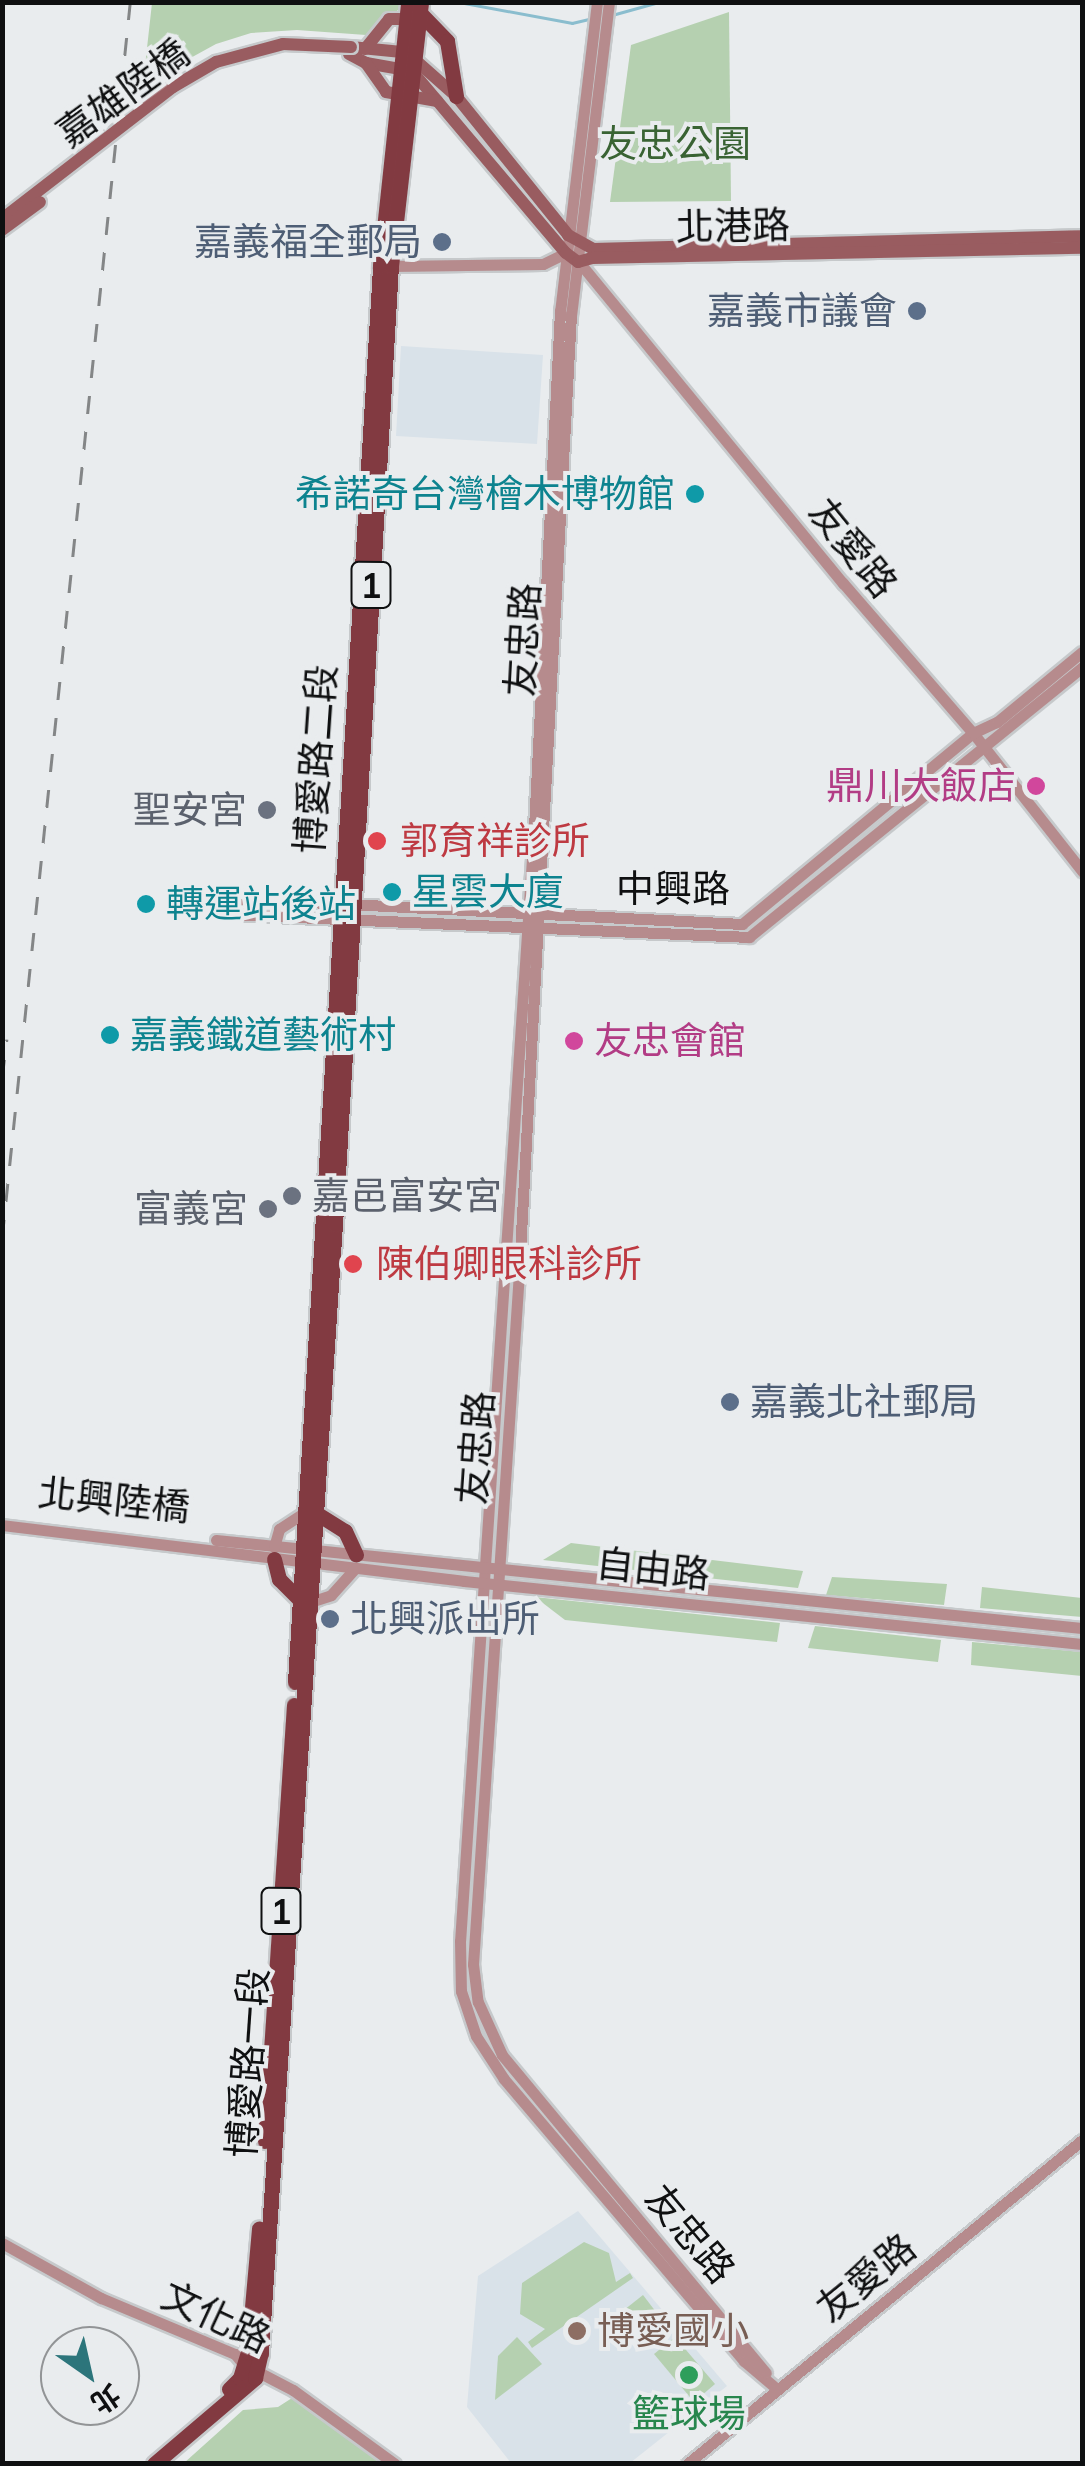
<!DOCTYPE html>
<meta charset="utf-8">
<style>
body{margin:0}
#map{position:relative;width:1085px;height:2466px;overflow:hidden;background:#e9ecee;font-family:Mulish,"Noto Sans TC",sans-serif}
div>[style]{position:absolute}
.built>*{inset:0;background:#d9e2e9}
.green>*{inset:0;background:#b5d0b0}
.stream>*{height:2.5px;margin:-1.25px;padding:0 1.25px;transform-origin:1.25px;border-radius:1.25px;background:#8abdce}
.roads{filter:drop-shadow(2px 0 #c6c9cb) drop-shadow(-2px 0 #c6c9cb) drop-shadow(0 2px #c6c9cb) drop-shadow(0 -2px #c6c9cb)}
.tertiary>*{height:11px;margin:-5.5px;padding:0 5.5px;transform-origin:5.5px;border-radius:5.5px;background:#b68b8d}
.secondary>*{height:12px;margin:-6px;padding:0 6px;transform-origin:6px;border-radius:6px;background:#995c60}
.primary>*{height:15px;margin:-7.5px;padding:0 7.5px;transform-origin:7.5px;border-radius:7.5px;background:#823a41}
.rail>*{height:2.5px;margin-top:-1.25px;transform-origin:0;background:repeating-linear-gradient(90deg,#848687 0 18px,transparent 0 36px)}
.bridges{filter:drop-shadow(2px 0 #c6c9cb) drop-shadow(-2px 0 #c6c9cb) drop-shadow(0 2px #c6c9cb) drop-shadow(0 -2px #c6c9cb)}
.secondary-bridge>*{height:12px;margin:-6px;padding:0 6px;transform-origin:6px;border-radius:6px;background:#995c60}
.dots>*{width:28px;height:28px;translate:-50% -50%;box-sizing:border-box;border:5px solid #e9ecee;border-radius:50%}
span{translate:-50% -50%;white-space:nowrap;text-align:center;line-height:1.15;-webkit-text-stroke:8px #e9ecee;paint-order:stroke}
.shield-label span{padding:2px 8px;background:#e9ecee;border:2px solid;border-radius:8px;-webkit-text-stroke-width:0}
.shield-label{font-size:35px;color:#0f1011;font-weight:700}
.street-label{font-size:38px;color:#0f1011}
.park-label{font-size:38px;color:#396333}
.service-label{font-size:38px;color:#4e5e75}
.right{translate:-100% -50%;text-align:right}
.left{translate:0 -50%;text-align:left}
.culture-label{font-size:38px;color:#0d838f}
.hotel-label{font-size:38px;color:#b23c85}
.worship-label{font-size:38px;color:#5b616d}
.health-label{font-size:38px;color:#be3a42}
.education-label{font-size:38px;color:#785e54}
.leisure-label{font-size:38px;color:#27864d}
.frame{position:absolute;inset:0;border:5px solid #0f1011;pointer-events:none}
.north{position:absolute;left:40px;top:2326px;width:100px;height:100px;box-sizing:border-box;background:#e9ecee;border:2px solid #929496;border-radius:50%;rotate:146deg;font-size:28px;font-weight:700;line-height:40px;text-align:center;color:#0f1011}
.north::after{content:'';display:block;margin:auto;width:35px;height:45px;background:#2c757b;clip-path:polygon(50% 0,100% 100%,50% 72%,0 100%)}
</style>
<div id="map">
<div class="built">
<i style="clip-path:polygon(401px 346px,543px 355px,537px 444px,396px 436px)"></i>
<i style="clip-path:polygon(578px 2211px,727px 2386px,630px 2463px,511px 2463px,467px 2407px,478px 2276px)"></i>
</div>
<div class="green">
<i style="clip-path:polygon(152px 3px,402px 3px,400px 9px,377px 23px,366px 35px,297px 30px,251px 33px,216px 44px,143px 84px)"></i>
<i style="clip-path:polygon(729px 12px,731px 201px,610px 202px,631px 45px)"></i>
<i style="clip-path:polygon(571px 1543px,803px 1571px,798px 1588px,543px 1560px)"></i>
<i style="clip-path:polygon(832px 1577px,947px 1584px,944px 1605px,826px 1595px)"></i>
<i style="clip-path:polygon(982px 1587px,1082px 1598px,1082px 1617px,980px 1608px)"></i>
<i style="clip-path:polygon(535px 1597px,780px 1623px,777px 1642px,565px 1620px)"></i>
<i style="clip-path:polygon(815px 1626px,941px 1640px,938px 1662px,808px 1648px)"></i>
<i style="clip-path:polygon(972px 1642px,1082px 1652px,1082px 1676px,971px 1665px)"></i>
<i style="clip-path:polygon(584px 2242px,609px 2253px,616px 2282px,630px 2273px,633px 2278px,532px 2348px,528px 2342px,545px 2329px,520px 2314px,522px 2283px)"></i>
<i style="clip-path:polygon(643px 2295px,666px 2325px,647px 2340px,624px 2310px)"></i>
<i style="clip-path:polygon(517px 2337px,542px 2364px,495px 2400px,498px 2356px)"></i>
<i style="clip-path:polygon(675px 2337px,715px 2384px,694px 2402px,654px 2354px)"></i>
<i style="clip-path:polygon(292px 2398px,383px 2463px,184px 2463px,243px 2410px,278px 2407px)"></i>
</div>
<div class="stream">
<i style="left:459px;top:2px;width:115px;rotate:10.5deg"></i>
<i style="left:572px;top:23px;width:18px;rotate:-13deg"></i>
<i style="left:612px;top:15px;width:49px;rotate:-15.5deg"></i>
</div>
<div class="roads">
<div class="tertiary">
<i style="left:597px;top:2px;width:311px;rotate:96.8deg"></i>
<i style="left:560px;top:311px;width:518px;rotate:92.88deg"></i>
<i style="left:534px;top:828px;width:1115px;rotate:93.8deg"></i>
<i style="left:460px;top:1941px;width:50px;rotate:88.9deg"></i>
<i style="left:461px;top:1991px;width:47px;rotate:71.6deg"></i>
<i style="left:476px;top:2036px;width:51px;rotate:56.9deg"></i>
<i style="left:504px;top:2079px;width:370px;rotate:49.6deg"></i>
<i style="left:744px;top:2361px;width:43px;rotate:40.3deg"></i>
<i style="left:609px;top:2px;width:314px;rotate:96.9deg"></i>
<i style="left:571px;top:314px;width:959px;rotate:93.11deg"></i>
<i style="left:519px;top:1272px;width:694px;rotate:93.8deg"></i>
<i style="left:473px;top:1964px;width:38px;rotate:83deg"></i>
<i style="left:478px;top:2002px;width:58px;rotate:65.6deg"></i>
<i style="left:502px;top:2055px;width:413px;rotate:50.3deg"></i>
<i style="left:579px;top:262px;width:416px;rotate:50.6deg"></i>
<i style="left:843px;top:583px;width:198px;rotate:49.1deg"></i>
<i style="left:973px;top:733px;width:176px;rotate:51.7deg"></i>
<i style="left:391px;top:266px;width:152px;rotate:-0.8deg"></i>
<i style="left:543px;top:264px;width:25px;rotate:-26deg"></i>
<i style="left:229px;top:898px;width:514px;rotate:2.9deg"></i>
<i style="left:742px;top:924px;width:300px;rotate:-39.6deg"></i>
<i style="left:973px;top:733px;width:26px;rotate:-25deg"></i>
<i style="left:997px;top:722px;width:110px;rotate:-39.5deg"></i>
<i style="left:227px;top:914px;width:523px;rotate:2.52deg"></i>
<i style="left:749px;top:937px;width:429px;rotate:-39deg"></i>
<i style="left:2px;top:1525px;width:465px;rotate:6.9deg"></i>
<i style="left:464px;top:1581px;width:621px;rotate:5.82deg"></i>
<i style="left:216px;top:1540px;width:870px;rotate:5.8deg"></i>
<i style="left:274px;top:1547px;width:19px;rotate:-74deg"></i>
<i style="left:279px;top:1529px;width:31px;rotate:-33deg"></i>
<i style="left:310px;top:1602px;width:22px;rotate:-18deg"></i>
<i style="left:331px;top:1595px;width:36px;rotate:-48deg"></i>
<i style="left:2px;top:2243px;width:113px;rotate:29.1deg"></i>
<i style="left:101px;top:2298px;width:145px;rotate:22.7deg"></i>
<i style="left:235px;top:2354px;width:13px;rotate:51deg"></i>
<i style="left:243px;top:2364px;width:56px;rotate:27.5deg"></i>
<i style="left:293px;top:2390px;width:126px;rotate:36deg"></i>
<i style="left:687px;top:2464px;width:511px;rotate:-39.36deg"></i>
</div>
<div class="secondary">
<i style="left:351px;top:47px;width:51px;rotate:5.6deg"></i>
<i style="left:402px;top:52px;width:13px;rotate:29deg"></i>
<i style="left:413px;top:58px;width:57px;rotate:41.5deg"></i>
<i style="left:456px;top:96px;width:179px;rotate:51.1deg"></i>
<i style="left:568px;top:235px;width:29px;rotate:29deg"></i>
<i style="left:593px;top:249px;width:489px;rotate:-1.5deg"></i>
<i style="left:365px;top:49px;width:38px;rotate:-51deg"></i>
<i style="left:389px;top:19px;width:16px"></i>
<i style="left:349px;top:54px;width:19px;rotate:28deg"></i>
<i style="left:366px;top:63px;width:47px;rotate:9.9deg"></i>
<i style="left:412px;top:71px;width:238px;rotate:49.8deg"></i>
<i style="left:566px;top:253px;width:15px;rotate:37deg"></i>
<i style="left:578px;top:262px;width:15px;rotate:-16deg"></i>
<i style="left:592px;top:258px;width:490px;rotate:-1.2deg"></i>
<i style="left:366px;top:63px;width:35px;rotate:55deg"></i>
<i style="left:386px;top:92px;width:52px;rotate:10deg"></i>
</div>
<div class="primary">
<i style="left:420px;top:13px;width:39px;rotate:46deg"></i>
<i style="left:447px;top:41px;width:56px;rotate:80.7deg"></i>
<i style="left:316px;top:1513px;width:34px;rotate:32deg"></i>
<i style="left:345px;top:1531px;width:26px;rotate:65deg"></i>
<i style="left:274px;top:1559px;width:21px;rotate:76deg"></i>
<i style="left:279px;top:1579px;width:30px;rotate:45deg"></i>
<i style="left:295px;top:1682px;width:1419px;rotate:-86.56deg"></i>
<i style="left:380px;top:266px;width:265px;rotate:-83.9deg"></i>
<i style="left:265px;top:2141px;width:437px;rotate:-86.2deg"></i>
<i style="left:229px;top:2389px;width:16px;rotate:-45deg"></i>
<i style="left:240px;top:2378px;width:27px;rotate:-73deg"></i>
<i style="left:248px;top:2352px;width:124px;rotate:-84.9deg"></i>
<i style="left:154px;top:2464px;width:133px;rotate:-40.4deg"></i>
<i style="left:255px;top:2378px;width:26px;rotate:-77deg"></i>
<i style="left:261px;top:2353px;width:1130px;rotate:-86.25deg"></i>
<i style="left:335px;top:1225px;width:961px;rotate:-86.66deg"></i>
<i style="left:391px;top:266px;width:266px;rotate:-83.5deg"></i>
</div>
</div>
<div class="rail">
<i style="left:2px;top:1077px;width:38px;rotate:-83deg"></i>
<i style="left:2px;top:1237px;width:1242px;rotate:-84.08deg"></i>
</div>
<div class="bridges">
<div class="secondary-bridge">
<i style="left:2px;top:219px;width:216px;rotate:-37.7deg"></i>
<i style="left:173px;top:87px;width:50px;rotate:-30.2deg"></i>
<i style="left:216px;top:62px;width:69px;rotate:-15deg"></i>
<i style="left:283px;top:44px;width:68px;rotate:2.5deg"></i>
<i style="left:2px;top:230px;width:47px;rotate:-36.4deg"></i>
</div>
</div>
<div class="dots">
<i style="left:442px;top:242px;background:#5c6f8a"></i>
<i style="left:917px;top:311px;background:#5c6f8a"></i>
<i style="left:695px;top:494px;background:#0f9aa8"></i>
<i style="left:1036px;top:786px;background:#d1479c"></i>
<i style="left:267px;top:810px;background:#6b7280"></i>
<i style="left:377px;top:841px;background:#e0444e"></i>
<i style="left:392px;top:892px;background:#0f9aa8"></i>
<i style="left:146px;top:904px;background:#0f9aa8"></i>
<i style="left:110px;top:1035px;background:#0f9aa8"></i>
<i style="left:574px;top:1041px;background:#d1479c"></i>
<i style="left:292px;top:1196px;background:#6b7280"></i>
<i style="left:268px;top:1209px;background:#6b7280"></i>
<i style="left:353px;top:1264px;background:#e0444e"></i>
<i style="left:730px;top:1402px;background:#5c6f8a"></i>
<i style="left:330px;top:1619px;background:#5c6f8a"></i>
<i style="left:577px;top:2331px;background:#8d6e63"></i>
<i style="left:689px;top:2375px;background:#2e9e5b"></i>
</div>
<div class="shield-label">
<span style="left:371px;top:585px">1</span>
<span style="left:281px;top:1911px">1</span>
</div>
<div class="street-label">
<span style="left:123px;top:93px;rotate:-36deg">嘉雄陸橋</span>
<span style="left:733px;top:226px;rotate:-1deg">北港路</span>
<span style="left:853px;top:548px;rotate:51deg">友愛路</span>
<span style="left:523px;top:640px;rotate:-87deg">友忠路</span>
<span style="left:316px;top:759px;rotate:-86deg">博愛路二段</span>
<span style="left:673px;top:889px">中興路</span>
<span style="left:476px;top:1448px;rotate:-86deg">友忠路</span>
<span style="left:114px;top:1500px;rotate:6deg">北興陸橋</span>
<span style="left:653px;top:1569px;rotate:6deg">自由路</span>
<span style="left:248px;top:2063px;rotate:-86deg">博愛路一段</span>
<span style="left:690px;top:2234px;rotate:50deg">友忠路</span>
<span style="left:866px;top:2278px;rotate:-39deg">友愛路</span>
<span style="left:216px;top:2317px;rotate:25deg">文化路</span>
</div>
<div class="park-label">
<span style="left:675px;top:144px">友忠公園</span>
</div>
<div class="service-label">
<span class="right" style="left:422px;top:242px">嘉義福全郵局</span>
<span class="right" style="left:897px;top:311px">嘉義市議會</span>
<span class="left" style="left:750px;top:1402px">嘉義北社郵局</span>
<span class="left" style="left:350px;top:1619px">北興派出所</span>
</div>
<div class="culture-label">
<span class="right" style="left:675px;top:494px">希諾奇台灣檜木博物館</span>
<span class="left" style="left:412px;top:892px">星雲大廈</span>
<span class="left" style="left:166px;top:904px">轉運站後站</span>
<span class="left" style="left:130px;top:1035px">嘉義鐵道藝術村</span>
</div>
<div class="hotel-label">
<span class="right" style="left:1016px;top:786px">鼎川大飯店</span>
<span class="left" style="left:594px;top:1041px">友忠會館</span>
</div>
<div class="worship-label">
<span class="right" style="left:247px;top:810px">聖安宮</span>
<span class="left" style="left:312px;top:1196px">嘉邑富安宮</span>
<span class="right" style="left:248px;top:1209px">富義宮</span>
</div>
<div class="health-label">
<span class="left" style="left:400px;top:841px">郭育祥診所</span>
<span class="left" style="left:376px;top:1264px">陳伯卿眼科診所</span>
</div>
<div class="education-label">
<span class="left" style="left:597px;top:2331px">博愛國小</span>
</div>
<div class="leisure-label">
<span style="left:689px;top:2414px">籃球場</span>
</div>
<div class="frame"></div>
<div class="north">北</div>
</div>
